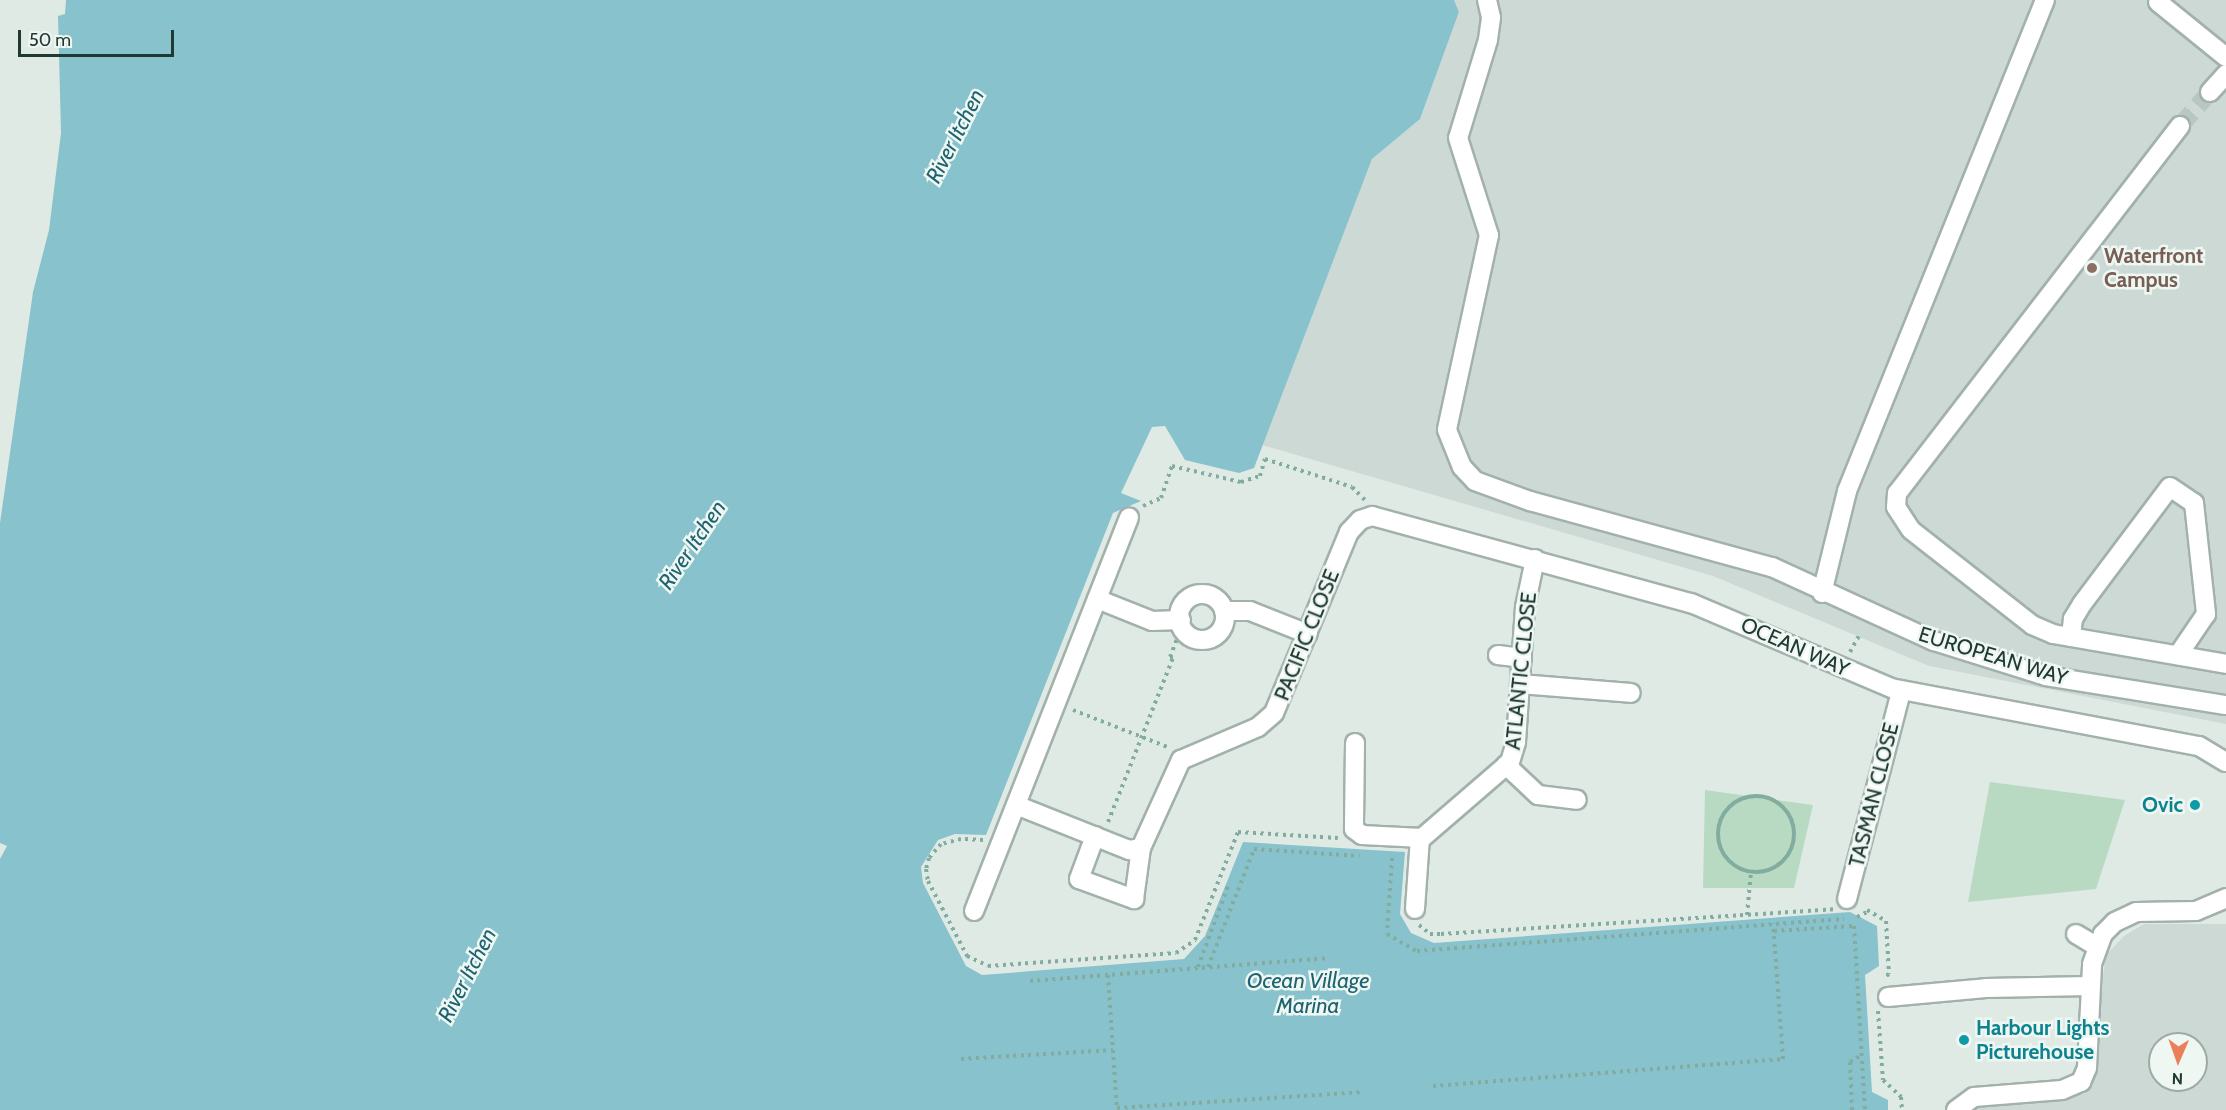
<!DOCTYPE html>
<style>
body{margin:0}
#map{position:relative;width:2226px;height:1110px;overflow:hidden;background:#dfeae5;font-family:Cabin,sans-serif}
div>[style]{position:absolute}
.built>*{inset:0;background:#cdd9d4}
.green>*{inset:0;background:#b8dac2}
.water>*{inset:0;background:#88c2cd}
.minor-tunnel>*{height:18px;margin-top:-9px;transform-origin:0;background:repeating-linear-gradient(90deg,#b9c7c1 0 18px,transparent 0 27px)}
.path>*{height:4px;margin-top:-2px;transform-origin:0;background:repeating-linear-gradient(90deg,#81ac9f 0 3px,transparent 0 7.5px)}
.path>.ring{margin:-2px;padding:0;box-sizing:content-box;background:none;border:4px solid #81ac9f;border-radius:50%}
.roads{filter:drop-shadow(2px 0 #a2b1ac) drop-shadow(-2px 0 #a2b1ac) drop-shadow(0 2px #a2b1ac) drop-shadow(0 -2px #a2b1ac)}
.minor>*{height:18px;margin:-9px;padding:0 9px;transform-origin:9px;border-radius:9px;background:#fff}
.minor>.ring{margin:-9px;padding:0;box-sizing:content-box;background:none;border:18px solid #fff;border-radius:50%}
.dots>*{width:16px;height:16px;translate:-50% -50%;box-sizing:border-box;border:3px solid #eff7f3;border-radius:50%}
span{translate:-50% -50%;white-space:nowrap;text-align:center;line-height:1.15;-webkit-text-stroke:5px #eff7f3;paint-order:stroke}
.education-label{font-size:21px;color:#785e54;font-weight:700}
.left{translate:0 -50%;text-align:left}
.street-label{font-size:21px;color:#213933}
.culture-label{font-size:21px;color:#0d838f;font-weight:700}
.right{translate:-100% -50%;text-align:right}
.water-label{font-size:22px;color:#1e6372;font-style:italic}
.north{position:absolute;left:2148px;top:1032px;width:60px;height:60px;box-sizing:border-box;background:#eff7f3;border:2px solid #9daba6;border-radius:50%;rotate:182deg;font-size:16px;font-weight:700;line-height:24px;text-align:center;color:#213933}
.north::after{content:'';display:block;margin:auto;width:21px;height:27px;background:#ec7f5a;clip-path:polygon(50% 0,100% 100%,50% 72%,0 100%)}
.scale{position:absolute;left:18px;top:30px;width:156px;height:27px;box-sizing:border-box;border:3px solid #213933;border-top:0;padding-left:8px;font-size:18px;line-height:21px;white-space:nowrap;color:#213933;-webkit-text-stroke:4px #eff7f3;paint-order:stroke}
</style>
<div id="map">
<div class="built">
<i style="clip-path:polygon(1454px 0,2226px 0,2226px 724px,1929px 666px,1713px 576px,1262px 445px,1372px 159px,1420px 119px,1459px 12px)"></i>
<i style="clip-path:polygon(evenodd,2144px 924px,2226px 924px,2226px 1110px,1967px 1110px,1980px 1104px,2085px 1094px,2095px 1071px,2105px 956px,2124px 936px,2144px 924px,2160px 1044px,2196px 1044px,2196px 1080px,2160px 1080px,2160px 1044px)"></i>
</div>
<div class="green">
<i style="clip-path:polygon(1990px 782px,2125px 800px,2096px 889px,1968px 902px)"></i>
<i style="clip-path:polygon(1705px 790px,1813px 805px,1794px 888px,1703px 888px)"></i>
</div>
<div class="water">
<i style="clip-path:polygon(66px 0,1454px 0,1459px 12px,1420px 119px,1372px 159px,1254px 468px,1239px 473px,1185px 460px,1165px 426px,1152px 427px,1121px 493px,1141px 501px,1113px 513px,986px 835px,955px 834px,938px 840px,921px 867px,923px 883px,966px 966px,982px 975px,1184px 959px,1205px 936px,1243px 842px,1405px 852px,1400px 914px,1411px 933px,1434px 943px,1850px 912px,1877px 926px,1879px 966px,1865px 975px,1872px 1092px,1888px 1100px,1888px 1110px,0 1110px,0 859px,7px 846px,0 843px,0 523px,33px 292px,49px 230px,61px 133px,58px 16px,65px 14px)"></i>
</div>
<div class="minor-tunnel">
<i style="left:2180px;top:126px;width:45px;rotate:-48.6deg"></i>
</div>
<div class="path">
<i style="left:1143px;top:506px;width:20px;rotate:-24deg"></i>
<i style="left:1161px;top:498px;width:34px;rotate:-71deg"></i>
<i style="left:1172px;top:466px;width:71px;rotate:13.1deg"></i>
<i style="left:1241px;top:482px;width:20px;rotate:-18deg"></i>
<i style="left:1260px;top:476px;width:18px;rotate:-74deg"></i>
<i style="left:1265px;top:459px;width:91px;rotate:17.8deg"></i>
<i style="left:1352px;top:487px;width:18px;rotate:45deg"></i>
<i style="left:1850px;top:652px;width:18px;rotate:-61deg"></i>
<i style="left:1073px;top:710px;width:104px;rotate:21.4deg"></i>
<i class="ring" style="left:1718px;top:796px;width:72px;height:72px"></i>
<i style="left:1108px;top:822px;width:176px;rotate:-68.4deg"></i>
<i style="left:1173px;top:658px;width:3px;rotate:-162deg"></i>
<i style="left:1170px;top:657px;width:19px;rotate:-69deg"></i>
<i style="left:983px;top:840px;width:22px;rotate:-177deg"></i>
<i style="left:961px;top:839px;width:21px;rotate:166deg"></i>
<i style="left:941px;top:844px;width:18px;rotate:131deg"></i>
<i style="left:929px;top:858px;width:11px;rotate:105deg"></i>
<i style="left:926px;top:869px;width:12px;rotate:81deg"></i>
<i style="left:928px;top:881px;width:85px;rotate:62.5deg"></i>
<i style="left:967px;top:956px;width:23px;rotate:25deg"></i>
<i style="left:988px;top:966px;width:188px;rotate:-4deg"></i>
<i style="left:1176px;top:953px;width:23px;rotate:-34deg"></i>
<i style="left:1195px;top:940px;width:116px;rotate:-68.3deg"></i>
<i style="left:1238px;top:832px;width:100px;rotate:3.4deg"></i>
<i style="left:1392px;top:858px;width:76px;rotate:93.8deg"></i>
<i style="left:1387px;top:934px;width:34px;rotate:30deg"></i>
<i style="left:1417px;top:951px;width:428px;rotate:-4.3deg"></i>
<i style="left:1867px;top:910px;width:22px;rotate:30deg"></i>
<i style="left:1886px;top:921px;width:53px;rotate:86.8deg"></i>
<i style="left:1889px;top:974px;width:7px;rotate:146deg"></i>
<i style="left:1747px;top:915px;width:43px;rotate:-84.7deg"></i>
<i style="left:1857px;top:917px;width:13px;rotate:-27deg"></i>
<i style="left:1419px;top:925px;width:14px;rotate:39deg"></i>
<i style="left:1430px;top:934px;width:11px"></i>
<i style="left:1441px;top:934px;width:394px;rotate:-3.6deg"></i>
<i style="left:1774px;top:931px;width:80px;rotate:-3.6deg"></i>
<i style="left:1854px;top:926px;width:184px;rotate:86.6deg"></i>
<i style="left:1198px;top:967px;width:90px;rotate:-69.7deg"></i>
<i style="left:1208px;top:967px;width:127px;rotate:-68.7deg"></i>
<i style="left:1254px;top:849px;width:106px;rotate:3.8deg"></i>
<i style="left:1108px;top:975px;width:134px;rotate:86.2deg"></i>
<i style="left:1030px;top:981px;width:300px;rotate:-4.4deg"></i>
<i style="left:1878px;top:1011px;width:69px;rotate:85.9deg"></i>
<i style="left:1883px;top:1080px;width:25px;rotate:43deg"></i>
<i style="left:1901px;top:1097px;width:13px;rotate:86deg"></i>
<i style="left:961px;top:1059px;width:152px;rotate:-3.4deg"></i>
<i style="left:1433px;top:1086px;width:351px;rotate:-4.4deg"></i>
<i style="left:1783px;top:1059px;width:136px;rotate:-94.2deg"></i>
<i style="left:1117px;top:1108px;width:246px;rotate:-3.7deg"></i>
<i style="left:1852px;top:1110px;width:48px;rotate:-92.4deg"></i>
<i style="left:1850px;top:1062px;width:13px;rotate:-32deg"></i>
</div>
<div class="roads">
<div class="minor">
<i style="left:1487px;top:0;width:18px;rotate:77deg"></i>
<i style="left:1491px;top:18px;width:22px;rotate:98deg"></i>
<i style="left:1488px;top:40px;width:102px;rotate:107deg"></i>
<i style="left:1458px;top:138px;width:102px;rotate:72.3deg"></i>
<i style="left:1489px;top:235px;width:199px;rotate:102.2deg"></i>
<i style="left:1447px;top:430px;width:40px;rotate:68deg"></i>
<i style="left:1462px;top:467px;width:19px;rotate:47deg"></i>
<i style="left:1475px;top:481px;width:59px;rotate:20deg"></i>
<i style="left:1530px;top:501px;width:251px;rotate:15.3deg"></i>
<i style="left:1772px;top:567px;width:178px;rotate:24.6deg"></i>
<i style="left:1934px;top:641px;width:117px;rotate:17.4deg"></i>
<i style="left:2046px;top:676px;width:182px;rotate:9.2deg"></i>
<i style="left:2158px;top:2px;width:87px;rotate:39deg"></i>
<i style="left:2210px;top:92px;width:24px;rotate:-48deg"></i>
<i style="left:2180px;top:126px;width:463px;rotate:127.6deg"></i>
<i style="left:1897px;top:493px;width:14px;rotate:94deg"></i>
<i style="left:1896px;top:507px;width:27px;rotate:57deg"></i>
<i style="left:1911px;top:530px;width:154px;rotate:38.1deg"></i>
<i style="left:2032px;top:625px;width:23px;rotate:23deg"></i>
<i style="left:2053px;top:634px;width:176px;rotate:9.8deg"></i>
<i style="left:1822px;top:593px;width:105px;rotate:-76.2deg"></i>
<i style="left:1847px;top:491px;width:529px;rotate:-68.04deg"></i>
<i class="ring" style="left:1179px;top:594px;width:28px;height:28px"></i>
<i style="left:1097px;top:599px;width:59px;rotate:21.8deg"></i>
<i style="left:1152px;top:621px;width:29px;rotate:-2deg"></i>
<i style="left:1224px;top:611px;width:26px"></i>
<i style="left:1250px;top:611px;width:62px;rotate:21.6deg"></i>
<i style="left:2071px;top:637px;width:18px;rotate:-84deg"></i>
<i style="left:2073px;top:619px;width:17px;rotate:-59deg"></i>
<i style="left:2082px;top:604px;width:146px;rotate:-53.1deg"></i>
<i style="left:2170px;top:487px;width:29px;rotate:34deg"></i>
<i style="left:2194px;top:503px;width:112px;rotate:83.8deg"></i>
<i style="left:2206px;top:614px;width:50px;rotate:124.3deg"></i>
<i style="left:1498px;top:655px;width:24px;rotate:7deg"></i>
<i style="left:1520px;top:684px;width:111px;rotate:4.6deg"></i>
<i style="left:1355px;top:743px;width:86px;rotate:90.7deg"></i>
<i style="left:1354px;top:829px;width:10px;rotate:37deg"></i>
<i style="left:1362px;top:835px;width:60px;rotate:2.9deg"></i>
<i style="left:1422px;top:838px;width:116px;rotate:-40.8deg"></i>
<i style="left:1510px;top:762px;width:21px;rotate:-73deg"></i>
<i style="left:1516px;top:742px;width:135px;rotate:-86.2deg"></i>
<i style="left:1525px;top:607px;width:49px;rotate:-78.2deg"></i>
<i style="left:1506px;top:765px;width:44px;rotate:43.2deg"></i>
<i style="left:1538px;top:795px;width:39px;rotate:7deg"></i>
<i style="left:1016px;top:805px;width:122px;rotate:21.7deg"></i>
<i style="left:1129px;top:850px;width:12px;rotate:-9deg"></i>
<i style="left:1141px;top:848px;width:97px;rotate:-65.6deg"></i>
<i style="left:1181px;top:760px;width:84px;rotate:-23.2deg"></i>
<i style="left:1258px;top:727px;width:21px;rotate:-41deg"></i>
<i style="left:1274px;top:713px;width:196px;rotate:-67.5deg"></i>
<i style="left:1349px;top:532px;width:16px;rotate:-47deg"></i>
<i style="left:1360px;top:520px;width:13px;rotate:-18deg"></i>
<i style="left:1372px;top:516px;width:331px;rotate:15.3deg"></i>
<i style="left:1691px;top:603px;width:217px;rotate:23deg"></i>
<i style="left:1891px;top:688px;width:313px;rotate:10.7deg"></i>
<i style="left:2199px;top:746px;width:31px;rotate:31deg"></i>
<i style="left:1095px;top:836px;width:46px;rotate:110.4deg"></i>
<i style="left:1079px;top:879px;width:59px;rotate:20deg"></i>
<i style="left:1134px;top:899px;width:51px;rotate:-82.2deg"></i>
<i style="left:1847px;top:899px;width:215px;rotate:-75.4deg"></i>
<i style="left:1415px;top:909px;width:71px;rotate:-86deg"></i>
<i style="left:974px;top:911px;width:423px;rotate:-68.5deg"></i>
<i style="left:2076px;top:934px;width:23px;rotate:31deg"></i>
<i style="left:1888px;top:997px;width:98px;rotate:-5.2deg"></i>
<i style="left:1986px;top:988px;width:104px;rotate:-1.1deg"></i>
<i style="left:1956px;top:1110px;width:22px;rotate:-36deg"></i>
<i style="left:1974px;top:1097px;width:88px;rotate:-4.5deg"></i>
<i style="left:2062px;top:1090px;width:21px;rotate:-23deg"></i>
<i style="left:2081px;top:1082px;width:15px;rotate:-67deg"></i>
<i style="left:2087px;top:1068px;width:104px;rotate:-87.2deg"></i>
<i style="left:2092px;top:964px;width:32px;rotate:-70deg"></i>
<i style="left:2103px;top:934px;width:17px;rotate:-45deg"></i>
<i style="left:2115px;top:922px;width:23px;rotate:-25deg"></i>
<i style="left:2136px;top:912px;width:60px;rotate:-1deg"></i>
<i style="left:2196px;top:911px;width:33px;rotate:-23deg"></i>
</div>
</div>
<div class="dots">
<i style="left:2092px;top:268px;background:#8d6e63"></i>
<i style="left:2195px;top:805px;background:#0f9aa8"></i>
<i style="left:1964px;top:1040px;background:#0f9aa8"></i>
</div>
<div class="education-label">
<span class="left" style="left:2104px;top:268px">Waterfront<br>Campus</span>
</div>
<div class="street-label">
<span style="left:1307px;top:635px;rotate:-68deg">PACIFIC CLOSE</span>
<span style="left:1795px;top:647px;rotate:24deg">OCEAN WAY</span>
<span style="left:1993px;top:656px;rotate:17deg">EUROPEAN WAY</span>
<span style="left:1521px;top:671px;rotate:-84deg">ATLANTIC CLOSE</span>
<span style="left:1874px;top:795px;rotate:-76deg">TASMAN CLOSE</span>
</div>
<div class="culture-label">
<span class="right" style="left:2183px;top:805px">Ovic</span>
<span class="left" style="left:1976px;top:1040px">Harbour Lights<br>Picturehouse</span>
</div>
<div class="water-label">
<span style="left:955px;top:136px;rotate:-63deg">River Itchen</span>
<span style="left:692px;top:545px;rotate:-56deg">River Itchen</span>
<span style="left:467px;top:975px;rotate:-63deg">River Itchen</span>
<span style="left:1308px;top:993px">Ocean Village<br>Marina</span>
</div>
<div class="north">N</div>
<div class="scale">50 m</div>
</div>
